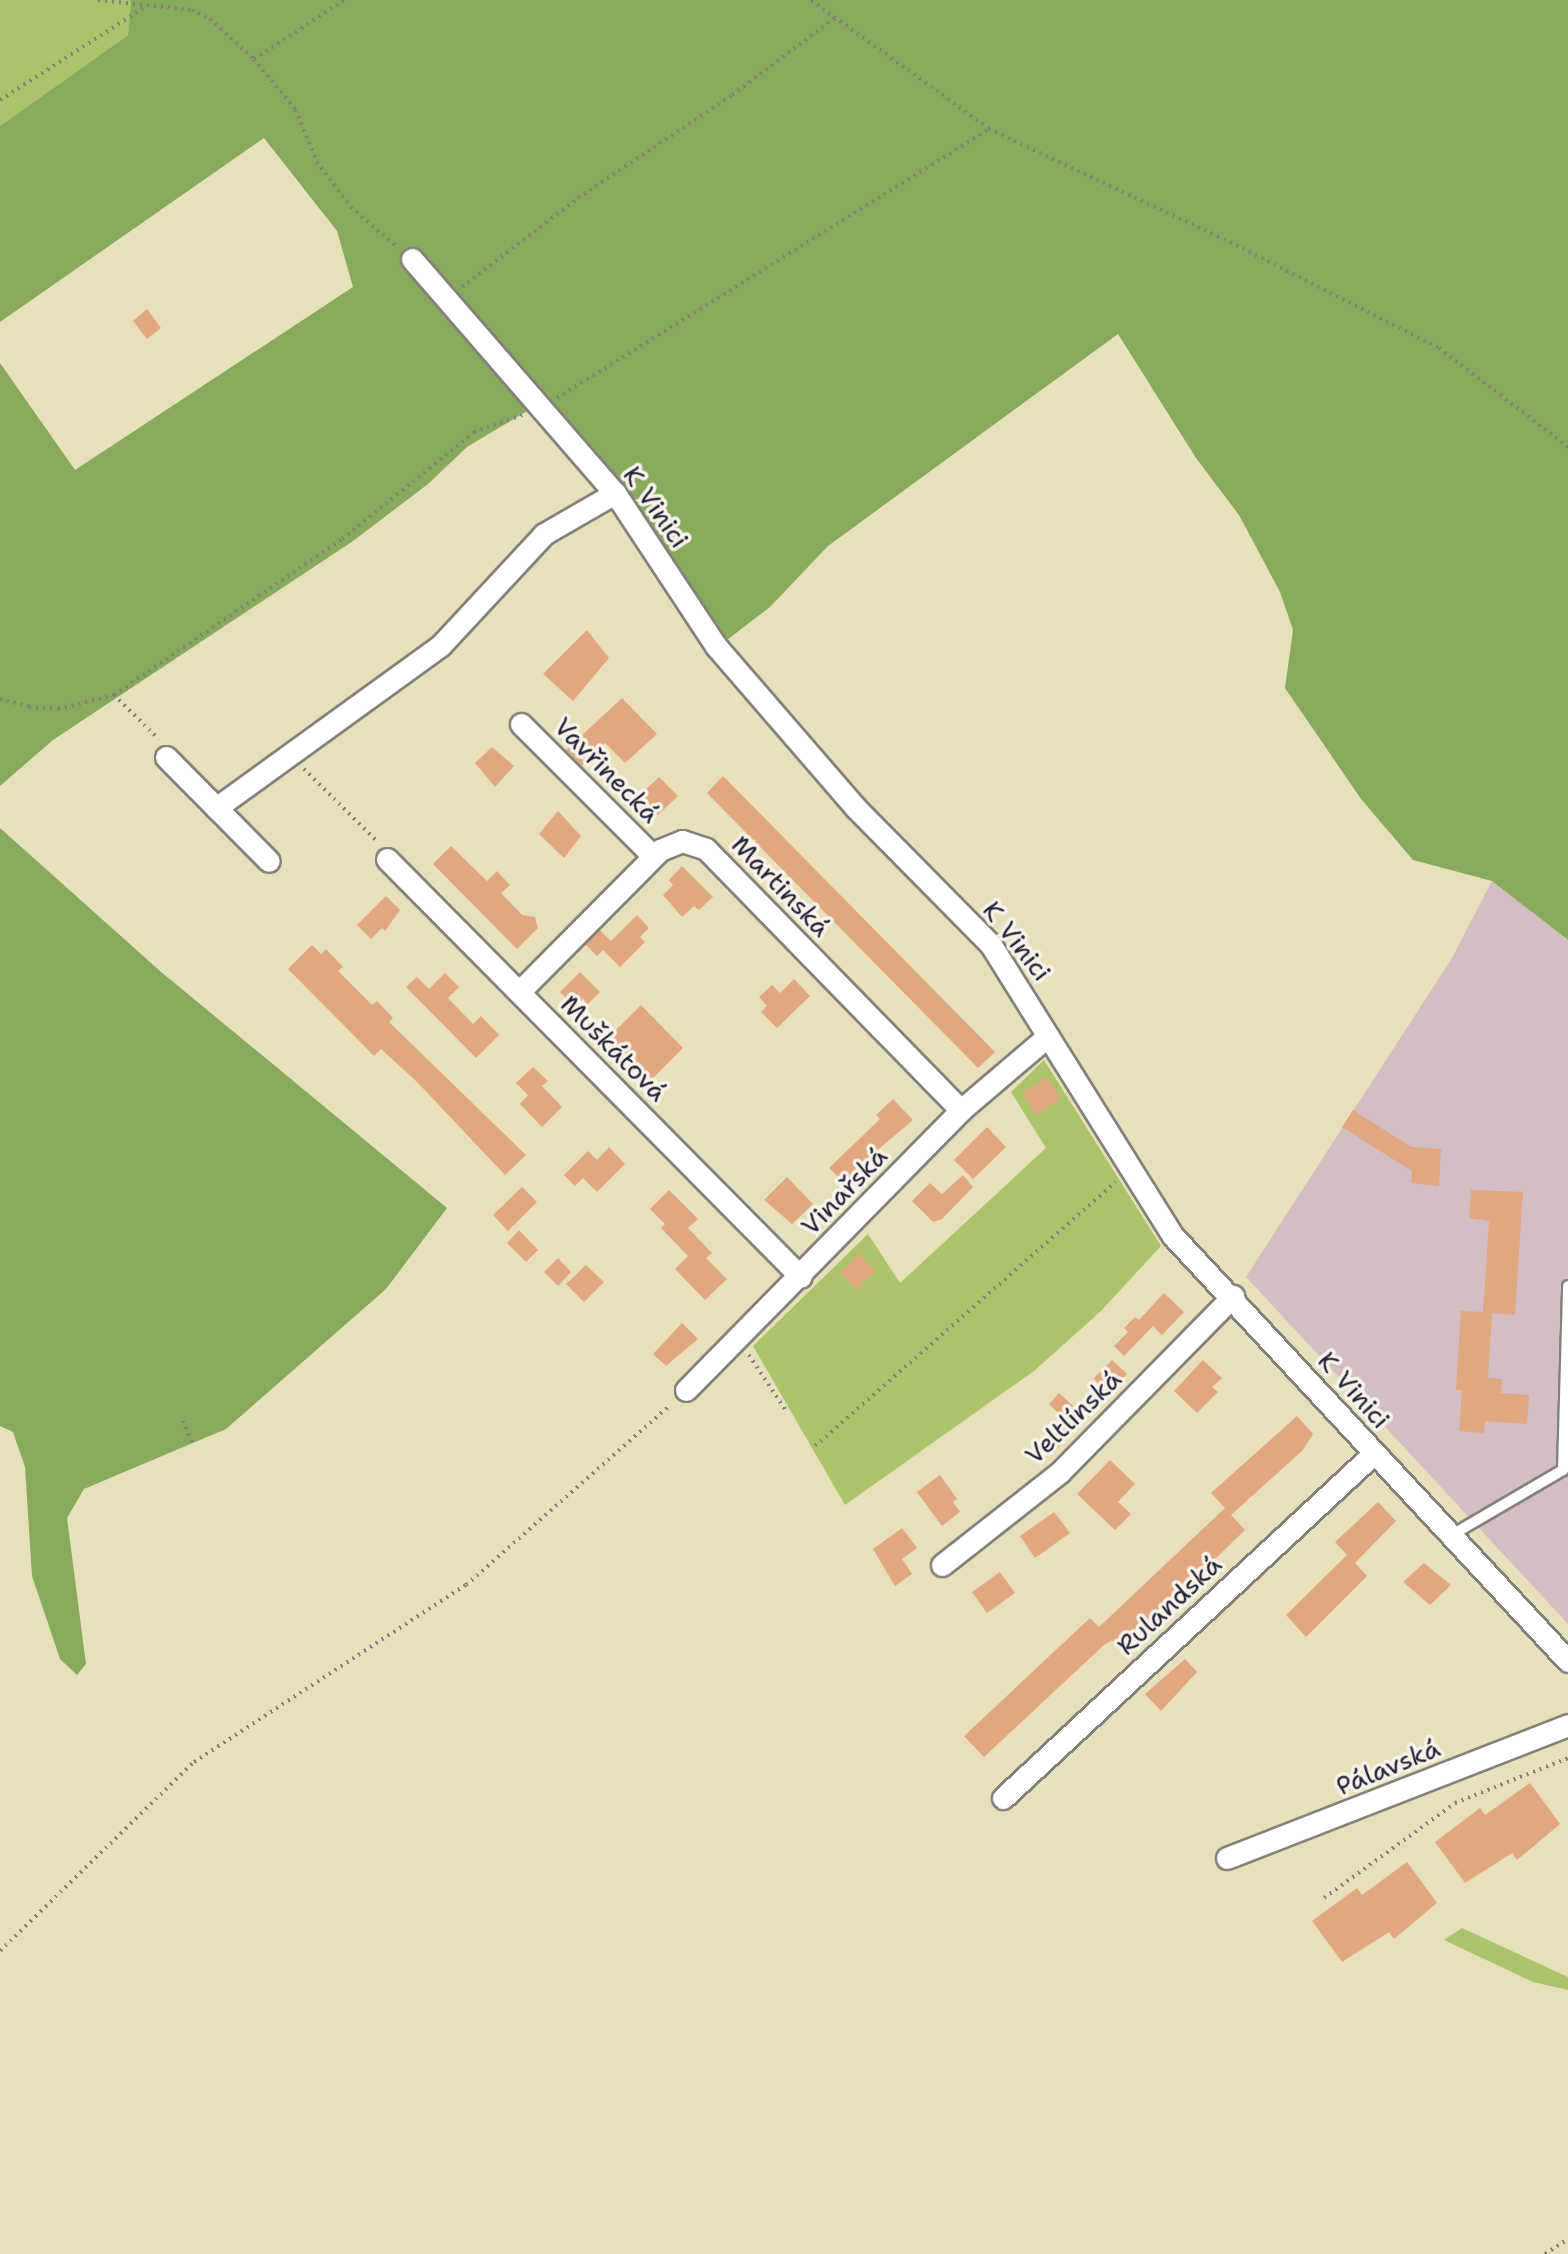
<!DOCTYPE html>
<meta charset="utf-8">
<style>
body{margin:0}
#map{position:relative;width:1568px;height:2254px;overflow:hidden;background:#e7e0ba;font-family:"Shantell Sans",sans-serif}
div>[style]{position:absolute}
.industrial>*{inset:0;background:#d2bec3}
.green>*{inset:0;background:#abc469}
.forest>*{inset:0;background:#88aa5d}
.building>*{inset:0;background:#e1a781}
.path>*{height:3.5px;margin-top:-1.75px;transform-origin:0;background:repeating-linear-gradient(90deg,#84817a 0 2px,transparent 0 7px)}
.roads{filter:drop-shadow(2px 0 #84817a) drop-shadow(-2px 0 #84817a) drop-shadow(0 2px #84817a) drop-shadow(0 -2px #84817a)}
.lane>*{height:10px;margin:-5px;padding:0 5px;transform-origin:5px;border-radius:5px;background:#fff}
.street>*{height:21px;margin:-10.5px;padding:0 10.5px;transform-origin:10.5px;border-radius:10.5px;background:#fff}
span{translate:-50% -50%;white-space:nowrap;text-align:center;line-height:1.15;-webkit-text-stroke:7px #f7f3e8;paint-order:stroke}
.street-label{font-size:26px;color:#22223b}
</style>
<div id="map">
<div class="industrial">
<i style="clip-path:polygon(1492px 881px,1568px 940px,1568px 1624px,1246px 1277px,1452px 958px)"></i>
</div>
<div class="green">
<i style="clip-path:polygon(0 0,131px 0,128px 35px,0 126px)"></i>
<i style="clip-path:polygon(1044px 1060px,1161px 1246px,1100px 1312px,1034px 1371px,845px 1505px,753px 1346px,868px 1234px,900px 1283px,1046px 1148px,1011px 1092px)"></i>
<i style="clip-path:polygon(1462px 1928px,1568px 1977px,1568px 1990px,1533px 1982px,1444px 1940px)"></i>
</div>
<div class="forest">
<i style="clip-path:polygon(131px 0,1568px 0,1568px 940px,1492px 881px,1413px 860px,1361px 799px,1285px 688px,1293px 630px,1280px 592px,1239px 515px,1196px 458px,1118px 334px,828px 546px,770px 607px,727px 640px,628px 493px,547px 399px,467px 447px,428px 484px,353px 541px,53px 740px,0 786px,0 363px,75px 470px,353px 287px,337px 231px,264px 138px,0 322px,0 126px,128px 35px)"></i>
<i style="clip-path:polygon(0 828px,160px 971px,447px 1208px,386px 1289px,226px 1429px,84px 1489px,67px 1518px,86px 1664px,77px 1675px,60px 1659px,32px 1576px,25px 1467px,13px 1432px,0 1426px)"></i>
</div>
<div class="building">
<i style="clip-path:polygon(147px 309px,161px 328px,147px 339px,133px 321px)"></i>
<i style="clip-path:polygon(587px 630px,609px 658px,573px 701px,543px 674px)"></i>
<i style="clip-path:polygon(622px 698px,657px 734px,625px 763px,605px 743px,582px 766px,566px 750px)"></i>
<i style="clip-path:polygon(492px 747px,514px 766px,495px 787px,475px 763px)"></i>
<i style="clip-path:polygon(723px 776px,995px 1052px,978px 1068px,707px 793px)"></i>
<i style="clip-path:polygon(659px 777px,678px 796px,658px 815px,639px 796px)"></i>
<i style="clip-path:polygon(558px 811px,581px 836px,564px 858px,539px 834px)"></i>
<i style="clip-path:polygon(451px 846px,487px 881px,497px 871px,510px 885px,501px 893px,522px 915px,535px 917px,538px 928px,517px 949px,433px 864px)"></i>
<i style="clip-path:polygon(682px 866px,713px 897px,699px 910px,694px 906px,682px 917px,663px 895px,673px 885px,669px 880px)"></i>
<i style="clip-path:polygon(386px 896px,400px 910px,385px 931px,382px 928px,371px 939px,357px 925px)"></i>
<i style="clip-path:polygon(637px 915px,649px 928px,640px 937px,645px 942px,620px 967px,603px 950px,597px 956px,585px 944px,600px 930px,611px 941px)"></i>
<i style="clip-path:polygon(312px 945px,321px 954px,326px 949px,343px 967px,338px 971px,372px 1005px,377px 1001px,393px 1018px,389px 1022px,526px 1155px,505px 1175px,417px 1082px,381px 1049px,374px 1056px,288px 969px)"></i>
<i style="clip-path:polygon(580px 972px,600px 992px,580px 1012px,560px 992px)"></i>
<i style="clip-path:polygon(445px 973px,459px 987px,448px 998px,473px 1024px,481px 1016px,499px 1035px,476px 1058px,406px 987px,417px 977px,429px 989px)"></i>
<i style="clip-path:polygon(794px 979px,810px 996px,777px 1028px,761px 1012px,767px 1006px,759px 997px,772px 985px,780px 993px)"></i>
<i style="clip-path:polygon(641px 1005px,683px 1048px,651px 1080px,609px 1037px)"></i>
<i style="clip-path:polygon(533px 1067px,548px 1081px,542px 1086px,562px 1107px,542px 1127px,520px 1104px,528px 1095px,516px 1083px)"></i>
<i style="clip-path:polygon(1047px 1077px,1061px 1099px,1036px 1115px,1022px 1093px)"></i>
<i style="clip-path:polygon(893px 1099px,913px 1120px,867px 1159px,871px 1163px,848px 1186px,829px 1168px,880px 1119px,876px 1115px)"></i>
<i style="clip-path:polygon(1353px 1110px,1411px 1147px,1441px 1149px,1439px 1186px,1411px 1183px,1412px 1171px,1342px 1127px)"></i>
<i style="clip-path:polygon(987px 1127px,1006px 1147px,973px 1179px,954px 1160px)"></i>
<i style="clip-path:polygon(609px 1147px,625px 1164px,597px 1192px,583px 1178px,575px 1186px,564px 1175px,588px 1151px,597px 1160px)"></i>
<i style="clip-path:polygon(963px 1175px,973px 1187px,942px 1219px,933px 1222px,912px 1201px,930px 1183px,942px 1194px)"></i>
<i style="clip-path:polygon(787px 1177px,813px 1204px,792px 1224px,764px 1200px)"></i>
<i style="clip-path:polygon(522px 1187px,537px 1202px,508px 1231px,493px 1215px)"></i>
<i style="clip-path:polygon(669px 1190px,698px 1219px,688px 1228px,712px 1253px,706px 1258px,727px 1279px,705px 1300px,675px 1269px,688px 1256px,661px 1228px,665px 1224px,650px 1209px)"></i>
<i style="clip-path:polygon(1471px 1190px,1523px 1192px,1515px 1315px,1492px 1313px,1488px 1378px,1502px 1379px,1501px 1393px,1529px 1395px,1527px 1424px,1485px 1421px,1484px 1433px,1459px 1431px,1462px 1390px,1456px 1390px,1461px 1311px,1483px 1312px,1489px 1221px,1469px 1218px)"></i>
<i style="clip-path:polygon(519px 1230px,538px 1250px,526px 1262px,507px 1243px)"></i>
<i style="clip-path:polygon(859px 1254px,875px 1271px,857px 1290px,840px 1273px)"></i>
<i style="clip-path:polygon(558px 1258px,571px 1272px,558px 1286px,544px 1272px)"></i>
<i style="clip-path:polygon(586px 1265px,604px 1282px,584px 1302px,566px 1284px)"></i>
<i style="clip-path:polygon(1164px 1293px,1184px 1312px,1162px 1335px,1153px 1326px,1124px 1356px,1114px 1346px,1128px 1332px,1124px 1328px,1135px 1317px,1139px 1320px)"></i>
<i style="clip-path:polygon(682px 1323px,698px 1339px,666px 1366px,653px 1354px)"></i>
<i style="clip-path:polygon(1112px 1360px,1127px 1374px,1106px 1397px,1094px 1378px)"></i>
<i style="clip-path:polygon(1203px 1360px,1222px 1378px,1212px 1387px,1218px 1392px,1197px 1413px,1174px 1391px)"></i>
<i style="clip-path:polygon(1059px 1393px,1086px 1418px,1053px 1453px,1040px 1441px,1062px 1417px,1049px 1404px)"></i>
<i style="clip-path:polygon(1297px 1416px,1313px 1434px,1302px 1451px,1231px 1515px,1245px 1530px,1156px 1616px,1119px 1648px,1112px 1640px,1104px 1645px,984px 1757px,964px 1736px,1090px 1618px,1099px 1627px,1225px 1508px,1211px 1493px)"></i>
<i style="clip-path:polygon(1110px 1460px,1135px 1484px,1118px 1502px,1131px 1514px,1115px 1530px,1077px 1494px)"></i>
<i style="clip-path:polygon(940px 1475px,957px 1499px,953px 1502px,960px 1512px,942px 1526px,917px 1492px)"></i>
<i style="clip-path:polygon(1378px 1502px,1396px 1521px,1355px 1563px,1367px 1576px,1306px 1637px,1286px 1615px,1347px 1555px,1335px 1542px)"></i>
<i style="clip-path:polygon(1054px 1512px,1070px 1533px,1035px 1558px,1020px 1536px)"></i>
<i style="clip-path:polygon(902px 1528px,917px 1548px,902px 1559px,912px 1574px,895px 1586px,873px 1549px)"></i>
<i style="clip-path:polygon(1424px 1563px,1451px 1585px,1430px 1605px,1403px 1582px)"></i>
<i style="clip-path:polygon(1000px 1572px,1015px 1593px,987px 1613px,972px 1592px)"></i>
<i style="clip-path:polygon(1185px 1659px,1197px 1672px,1161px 1711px,1145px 1694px)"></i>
<i style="clip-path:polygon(1530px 1783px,1560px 1824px,1517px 1860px,1512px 1853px,1465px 1883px,1435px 1842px,1480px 1808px,1485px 1815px)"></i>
<i style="clip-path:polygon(1407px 1862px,1437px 1903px,1394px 1939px,1389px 1932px,1342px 1962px,1312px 1921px,1357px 1888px,1362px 1895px)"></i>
</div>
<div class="path">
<i style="left:98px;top:0;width:95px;rotate:6.1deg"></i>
<i style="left:192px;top:10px;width:20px;rotate:27deg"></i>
<i style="left:210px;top:19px;width:59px;rotate:42.3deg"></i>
<i style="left:254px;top:59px;width:66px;rotate:50.5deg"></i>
<i style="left:296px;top:110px;width:56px;rotate:68deg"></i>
<i style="left:317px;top:162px;width:56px;rotate:52.9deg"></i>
<i style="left:351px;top:207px;width:61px;rotate:41deg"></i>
<i style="left:254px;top:59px;width:108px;rotate:-33.2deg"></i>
<i style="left:0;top:100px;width:172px;rotate:-32.7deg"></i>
<i style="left:989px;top:129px;width:259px;rotate:25.1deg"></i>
<i style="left:1224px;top:239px;width:241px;rotate:26.9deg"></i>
<i style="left:1439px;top:348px;width:163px;rotate:37.5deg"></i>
<i style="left:462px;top:287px;width:146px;rotate:-37.5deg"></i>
<i style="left:578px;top:198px;width:185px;rotate:-33.8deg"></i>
<i style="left:732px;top:95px;width:129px;rotate:-36.8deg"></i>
<i style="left:557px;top:398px;width:509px;rotate:-31.91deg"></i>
<i style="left:989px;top:129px;width:221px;rotate:-144.2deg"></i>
<i style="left:114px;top:695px;width:63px;rotate:44.4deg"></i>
<i style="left:0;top:699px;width:30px;rotate:15deg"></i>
<i style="left:29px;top:707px;width:29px;rotate:4deg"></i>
<i style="left:58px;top:709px;width:58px;rotate:-14deg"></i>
<i style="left:114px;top:695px;width:276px;rotate:-34.4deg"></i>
<i style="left:342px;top:539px;width:170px;rotate:-39deg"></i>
<i style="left:474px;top:432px;width:51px;rotate:-19.5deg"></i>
<i style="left:304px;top:769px;width:104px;rotate:44.6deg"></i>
<i style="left:749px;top:1355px;width:69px;rotate:56.3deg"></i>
<i style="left:183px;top:1421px;width:23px;rotate:67deg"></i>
<i style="left:815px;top:1446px;width:400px;rotate:-41.3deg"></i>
<i style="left:1324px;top:1898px;width:162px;rotate:-35.9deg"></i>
<i style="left:1455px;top:1803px;width:122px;rotate:-21.7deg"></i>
<i style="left:0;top:1951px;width:271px;rotate:-44.3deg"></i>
<i style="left:194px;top:1762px;width:325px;rotate:-33.1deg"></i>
<i style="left:466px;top:1585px;width:273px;rotate:-41.4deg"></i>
<i style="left:1545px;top:2254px;width:27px;rotate:-33deg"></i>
</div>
<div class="roads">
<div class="lane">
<i style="left:1450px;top:1536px;width:131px;rotate:-30.3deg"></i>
<i style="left:1563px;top:1470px;width:184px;rotate:-88.4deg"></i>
</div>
<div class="street">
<i style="left:412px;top:259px;width:310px;rotate:49.1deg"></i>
<i style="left:615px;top:493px;width:183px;rotate:56.6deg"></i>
<i style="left:716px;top:646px;width:214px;rotate:49.2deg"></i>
<i style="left:856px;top:808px;width:192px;rotate:45.4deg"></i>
<i style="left:991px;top:945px;width:343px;rotate:58deg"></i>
<i style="left:1173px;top:1236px;width:580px;rotate:47.1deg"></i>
<i style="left:521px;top:724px;width:187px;rotate:45deg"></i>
<i style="left:166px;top:757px;width:146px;rotate:45.3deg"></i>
<i style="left:216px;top:808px;width:278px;rotate:-35.9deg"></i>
<i style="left:441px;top:645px;width:151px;rotate:-47.1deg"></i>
<i style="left:544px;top:534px;width:82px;rotate:-30deg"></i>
<i style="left:387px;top:859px;width:588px;rotate:45.28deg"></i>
<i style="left:519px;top:992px;width:200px;rotate:-45.2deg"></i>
<i style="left:660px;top:850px;width:24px;rotate:-22deg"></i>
<i style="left:682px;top:841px;width:25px;rotate:18deg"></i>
<i style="left:706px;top:849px;width:365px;rotate:45.7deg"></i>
<i style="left:686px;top:1390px;width:392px;rotate:-45.5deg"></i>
<i style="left:961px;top:1110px;width:114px;rotate:-40.4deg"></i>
<i style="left:942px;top:1565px;width:150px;rotate:-38.2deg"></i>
<i style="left:1060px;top:1472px;width:247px;rotate:-45.5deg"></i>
<i style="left:1003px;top:1798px;width:505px;rotate:-42.91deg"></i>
<i style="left:1227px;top:1858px;width:366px;rotate:-21.3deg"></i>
</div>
</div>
<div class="street-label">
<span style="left:656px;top:507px;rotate:55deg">K Vinici</span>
<span style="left:607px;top:770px;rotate:45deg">Vavřinecká</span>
<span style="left:781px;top:886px;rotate:46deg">Martinská</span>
<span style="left:1017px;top:941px;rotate:52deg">K Vinici</span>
<span style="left:614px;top:1048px;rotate:45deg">Muškátová</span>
<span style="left:844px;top:1191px;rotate:-46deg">Vinařská</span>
<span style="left:1354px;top:1390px;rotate:48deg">K Vinici</span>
<span style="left:1073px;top:1417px;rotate:-44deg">Veltlínská</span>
<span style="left:1169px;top:1605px;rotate:-43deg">Rulandská</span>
<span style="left:1388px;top:1767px;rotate:-22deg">Pálavská</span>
</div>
</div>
